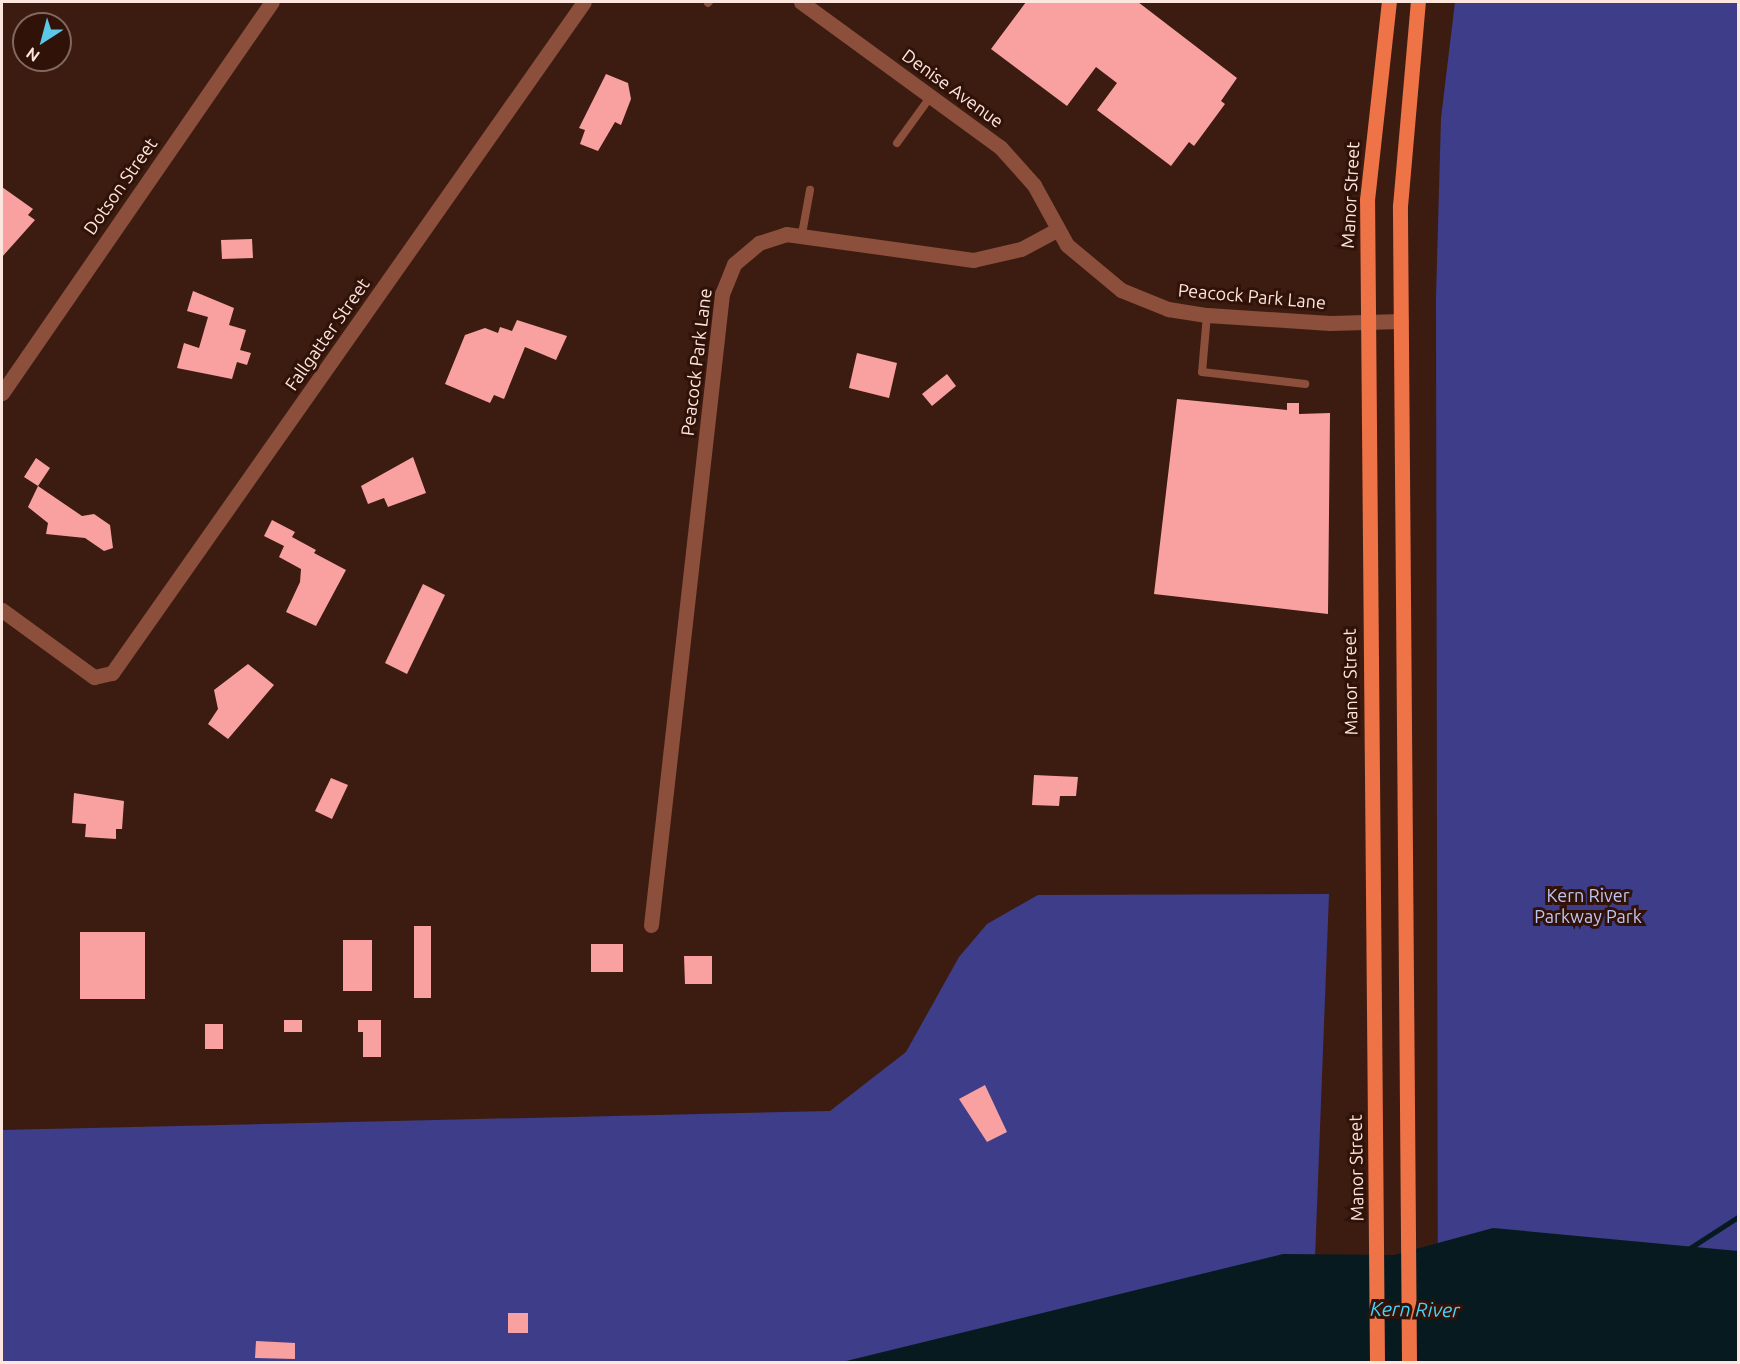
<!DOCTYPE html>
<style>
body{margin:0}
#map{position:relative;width:1740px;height:1364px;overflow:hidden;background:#3c1c11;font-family:Ubuntu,sans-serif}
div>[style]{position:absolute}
.green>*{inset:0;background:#3e3d8a}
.water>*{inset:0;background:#071a1f}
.stream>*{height:4.5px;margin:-2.25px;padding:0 2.25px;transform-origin:2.25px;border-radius:2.25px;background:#071a1f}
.building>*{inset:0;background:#f9a1a1}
.service>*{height:8px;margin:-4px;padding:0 4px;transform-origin:4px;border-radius:4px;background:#8b4f3b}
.minor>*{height:15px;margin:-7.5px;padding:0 7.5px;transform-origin:7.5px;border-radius:7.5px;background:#8b4f3b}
.primary>*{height:15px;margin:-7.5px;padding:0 7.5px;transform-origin:7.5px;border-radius:7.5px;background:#ee7347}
span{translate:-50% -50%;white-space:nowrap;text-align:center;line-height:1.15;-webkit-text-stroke:6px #311208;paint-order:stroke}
.street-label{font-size:18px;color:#fce6de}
.park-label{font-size:18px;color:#bfc5f3}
.water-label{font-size:20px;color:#45d4fa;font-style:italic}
.frame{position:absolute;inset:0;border:3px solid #fce6de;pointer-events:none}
.north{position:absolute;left:12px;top:12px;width:60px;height:60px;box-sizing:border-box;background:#311208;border:2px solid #82675e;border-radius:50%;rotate:216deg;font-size:16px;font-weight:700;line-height:24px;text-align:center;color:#fce6de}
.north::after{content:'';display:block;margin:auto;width:21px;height:27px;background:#5bc8e7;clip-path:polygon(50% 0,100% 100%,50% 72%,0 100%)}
</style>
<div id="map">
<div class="green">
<i style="clip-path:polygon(1455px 2px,1738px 2px,1738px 1362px,1438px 1362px,1436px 298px,1441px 118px)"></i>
<i style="clip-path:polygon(1329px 894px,1311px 1362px,2px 1362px,2px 1130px,830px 1111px,906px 1052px,959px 957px,987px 924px,1038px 895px)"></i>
</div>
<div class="water">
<i style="clip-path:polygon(1493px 1228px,1738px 1251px,1738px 1362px,842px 1362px,1283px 1254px,1394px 1255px)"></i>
</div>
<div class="stream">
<i style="left:1684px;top:1252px;width:64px;rotate:-32.9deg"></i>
</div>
<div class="building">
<i style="clip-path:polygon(1026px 2px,1138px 2px,1237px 78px,1221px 101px,1225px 104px,1194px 146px,1189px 142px,1171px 166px,1097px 110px,1117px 83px,1096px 67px,1067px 106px,991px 49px)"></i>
<i style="clip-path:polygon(606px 74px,628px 83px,631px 99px,621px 125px,615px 122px,598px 151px,580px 144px,585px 130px,579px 128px)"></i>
<i style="clip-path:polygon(2px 187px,33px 209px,28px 215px,35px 220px,2px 257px)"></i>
<i style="clip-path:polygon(252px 239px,253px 258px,222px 259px,221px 240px)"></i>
<i style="clip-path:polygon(193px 291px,234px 308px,229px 325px,246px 330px,240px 350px,251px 353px,247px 365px,237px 362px,232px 379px,177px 368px,184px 343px,199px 348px,208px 317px,187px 311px)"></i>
<i style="clip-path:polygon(517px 320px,567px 336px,556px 360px,525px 347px,504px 399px,494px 395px,490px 403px,445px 384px,465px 335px,485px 328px,498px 333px,500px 327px,512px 331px)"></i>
<i style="clip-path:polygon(857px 353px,897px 363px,889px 398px,849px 388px)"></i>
<i style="clip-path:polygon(947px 374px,956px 386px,932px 406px,922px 394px)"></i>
<i style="clip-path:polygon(1177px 399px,1287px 410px,1287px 403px,1299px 403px,1299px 414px,1330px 413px,1328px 614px,1154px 594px)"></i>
<i style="clip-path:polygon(413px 457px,426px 493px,388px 507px,384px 498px,368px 504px,361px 486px)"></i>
<i style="clip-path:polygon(36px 458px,50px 468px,38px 486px,82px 516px,94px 514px,110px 525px,113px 548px,104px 551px,85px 538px,46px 534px,48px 523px,28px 507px,38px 486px,24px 477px)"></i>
<i style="clip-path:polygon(272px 520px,295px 532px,292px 537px,316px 550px,314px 553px,346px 570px,316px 626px,286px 612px,300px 582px,301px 569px,279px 557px,284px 546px,264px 536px)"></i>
<i style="clip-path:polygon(423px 584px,445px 595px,407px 674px,385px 663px)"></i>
<i style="clip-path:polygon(248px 664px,274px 685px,228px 739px,208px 724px,218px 709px,214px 690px)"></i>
<i style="clip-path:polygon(1034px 775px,1078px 777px,1076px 796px,1060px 796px,1059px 806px,1032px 805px)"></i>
<i style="clip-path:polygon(331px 778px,348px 785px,332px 819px,315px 811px)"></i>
<i style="clip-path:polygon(74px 793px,124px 801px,122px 829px,116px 829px,116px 839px,85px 837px,86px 824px,72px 823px)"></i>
<i style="clip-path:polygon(414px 926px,431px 926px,431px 998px,414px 998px)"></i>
<i style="clip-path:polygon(80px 932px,145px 932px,145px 999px,80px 999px)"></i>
<i style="clip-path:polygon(343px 940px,372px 940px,372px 991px,343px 991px)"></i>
<i style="clip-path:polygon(591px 944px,623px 944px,623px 972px,591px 972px)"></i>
<i style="clip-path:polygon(684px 956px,712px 956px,712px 984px,685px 984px)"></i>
<i style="clip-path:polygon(284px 1020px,302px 1020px,302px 1032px,284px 1032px)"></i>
<i style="clip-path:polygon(358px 1020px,381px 1020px,381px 1057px,363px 1057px,363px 1032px,358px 1032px)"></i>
<i style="clip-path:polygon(205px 1024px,223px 1024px,223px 1049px,205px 1049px)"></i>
<i style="clip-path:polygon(985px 1085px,1007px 1132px,987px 1142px,959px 1099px)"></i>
<i style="clip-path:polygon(508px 1313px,528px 1313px,528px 1333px,508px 1333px)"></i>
<i style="clip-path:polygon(256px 1341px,295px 1343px,295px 1359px,255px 1358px)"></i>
</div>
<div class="service">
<i style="left:708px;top:3px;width:1px;rotate:-45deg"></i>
<i style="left:897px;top:143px;width:58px;rotate:-54.1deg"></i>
<i style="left:802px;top:234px;width:45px;rotate:-79.7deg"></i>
<i style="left:1207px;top:315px;width:57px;rotate:95deg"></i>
<i style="left:1202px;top:372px;width:104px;rotate:6.6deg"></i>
</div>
<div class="minor">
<i style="left:801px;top:2px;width:246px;rotate:36.1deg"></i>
<i style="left:1000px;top:147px;width:51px;rotate:48.2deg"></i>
<i style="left:1034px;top:185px;width:68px;rotate:61.2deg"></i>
<i style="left:1067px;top:245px;width:70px;rotate:39.8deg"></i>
<i style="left:1121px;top:290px;width:51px;rotate:22deg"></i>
<i style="left:1168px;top:309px;width:39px;rotate:9deg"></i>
<i style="left:1207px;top:315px;width:123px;rotate:3.7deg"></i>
<i style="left:1330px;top:323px;width:71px;rotate:-1.6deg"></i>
<i style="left:2px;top:393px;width:475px;rotate:-55.4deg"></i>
<i style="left:2px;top:610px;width:114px;rotate:36.1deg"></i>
<i style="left:94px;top:677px;width:18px;rotate:-13deg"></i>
<i style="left:112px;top:673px;width:820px;rotate:-54.88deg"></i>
<i style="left:651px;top:925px;width:635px;rotate:-83.58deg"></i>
<i style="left:722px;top:294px;width:32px;rotate:-68deg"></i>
<i style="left:734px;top:264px;width:33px;rotate:-40deg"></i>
<i style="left:759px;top:243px;width:28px;rotate:-18deg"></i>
<i style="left:786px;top:234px;width:189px;rotate:7.9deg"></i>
<i style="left:973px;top:260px;width:49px;rotate:-12.9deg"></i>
<i style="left:1021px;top:249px;width:40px;rotate:-28deg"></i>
</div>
<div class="primary">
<i style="left:1377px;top:1362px;width:1162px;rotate:-90.49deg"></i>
<i style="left:1367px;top:200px;width:199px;rotate:-83.7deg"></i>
<i style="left:1409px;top:1362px;width:1156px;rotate:-90.45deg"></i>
<i style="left:1400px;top:206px;width:205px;rotate:-85deg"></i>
</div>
<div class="street-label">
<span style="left:953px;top:88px;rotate:36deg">Denise Avenue</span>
<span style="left:120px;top:186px;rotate:-55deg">Dotson Street</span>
<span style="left:1350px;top:195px;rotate:-87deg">Manor Street</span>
<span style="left:1252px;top:296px;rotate:5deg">Peacock Park Lane</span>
<span style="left:327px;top:334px;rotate:-55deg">Fallgatter Street</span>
<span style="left:696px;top:362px;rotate:-83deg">Peacock Park Lane</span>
<span style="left:1350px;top:682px;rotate:-91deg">Manor Street</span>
<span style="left:1356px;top:1168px;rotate:-91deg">Manor Street</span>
</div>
<div class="park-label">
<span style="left:1588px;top:906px">Kern River<br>Parkway Park</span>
</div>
<div class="water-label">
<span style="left:1415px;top:1309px;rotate:1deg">Kern River</span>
</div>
<div class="frame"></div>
<div class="north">N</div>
</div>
